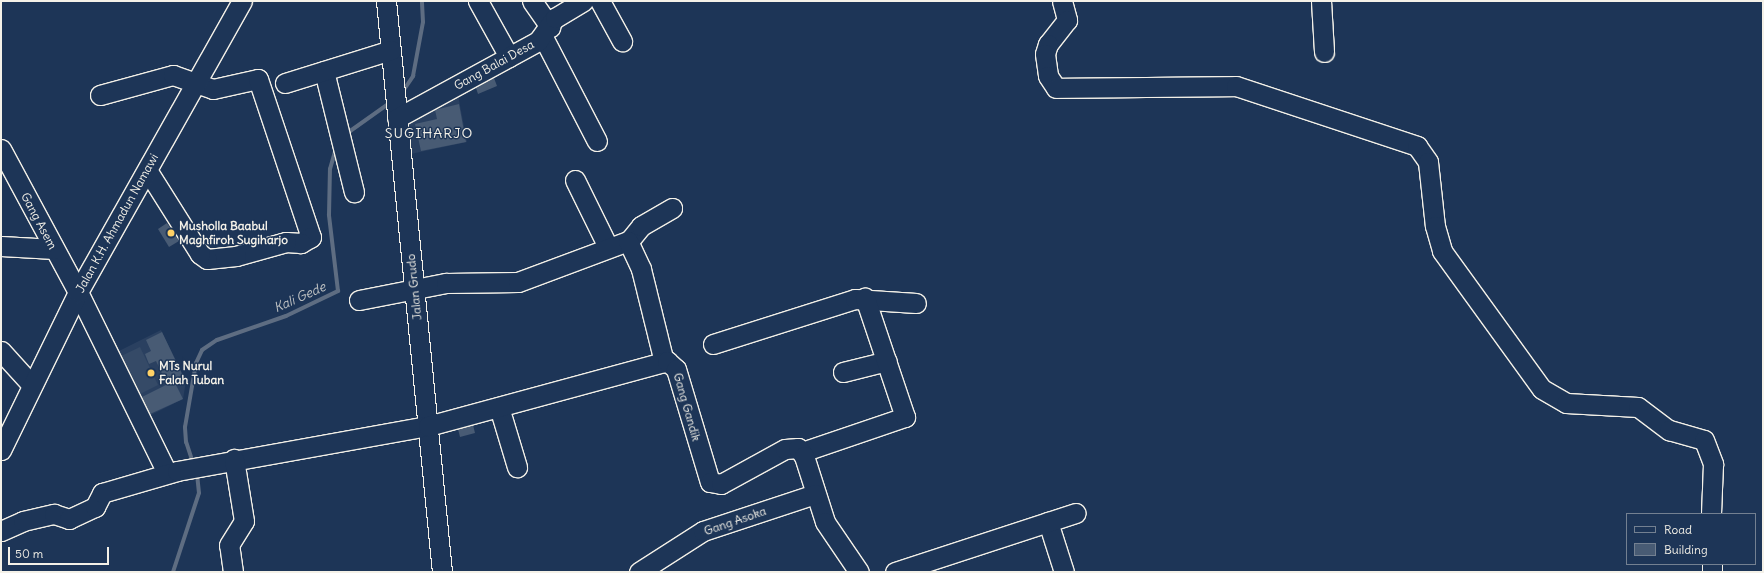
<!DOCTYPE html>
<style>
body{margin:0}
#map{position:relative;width:1764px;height:573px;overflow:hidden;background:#1d3557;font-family:Delius,sans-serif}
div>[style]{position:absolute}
.built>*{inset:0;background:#2a4060}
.green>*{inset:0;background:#354a67}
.stream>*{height:4px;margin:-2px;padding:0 2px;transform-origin:2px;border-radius:2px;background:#5e6d82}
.building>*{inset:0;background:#485b74}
.roads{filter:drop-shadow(1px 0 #f4f1e8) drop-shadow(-1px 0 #f4f1e8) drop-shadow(0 1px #f4f1e8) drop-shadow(0 -1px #f4f1e8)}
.minor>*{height:19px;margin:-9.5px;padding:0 9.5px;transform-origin:9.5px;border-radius:9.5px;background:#1d3557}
.dots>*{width:11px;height:11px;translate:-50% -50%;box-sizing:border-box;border:2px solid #1d3557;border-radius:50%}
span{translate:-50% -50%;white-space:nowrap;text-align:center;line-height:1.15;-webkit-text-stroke:3px #1d3557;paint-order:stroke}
.street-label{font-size:12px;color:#f4f1e8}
.poi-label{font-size:12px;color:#f4f1e8;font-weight:700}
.left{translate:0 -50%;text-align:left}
.water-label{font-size:13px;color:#c0c3c4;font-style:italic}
.quarter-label{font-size:14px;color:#f4f1e8;letter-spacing:1px}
.frame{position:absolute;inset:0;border:2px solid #f4f1e8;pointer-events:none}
.legend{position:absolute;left:1626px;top:513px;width:130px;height:52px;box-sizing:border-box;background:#1d3557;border:1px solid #738091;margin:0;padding:5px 7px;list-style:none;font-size:12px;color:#f4f1e8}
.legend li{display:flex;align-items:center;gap:8px;height:20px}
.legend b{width:20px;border:1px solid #738091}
.scale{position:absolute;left:8px;top:547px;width:101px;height:18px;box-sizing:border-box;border:2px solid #f4f1e8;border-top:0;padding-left:5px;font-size:12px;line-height:14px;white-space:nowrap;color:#f4f1e8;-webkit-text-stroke:3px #1d3557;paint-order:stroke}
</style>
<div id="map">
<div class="built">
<i style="clip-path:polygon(457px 90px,467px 142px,406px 155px,401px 120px)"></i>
<i style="clip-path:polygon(161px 330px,186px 381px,183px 399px,143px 419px,111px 355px)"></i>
</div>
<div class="green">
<i style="clip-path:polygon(140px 347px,158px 385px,136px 396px,117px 358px)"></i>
</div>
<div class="stream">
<i style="left:401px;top:94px;width:22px;rotate:-56deg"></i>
<i style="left:413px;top:76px;width:55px;rotate:-79.5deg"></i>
<i style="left:423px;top:22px;width:21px;rotate:-93deg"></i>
<i style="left:346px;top:134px;width:55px;rotate:-35.4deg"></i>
<i style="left:193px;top:463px;width:22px;rotate:-108deg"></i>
<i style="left:186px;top:442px;width:15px;rotate:-94deg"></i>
<i style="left:185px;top:427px;width:65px;rotate:-80.2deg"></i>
<i style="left:196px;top:363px;width:14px;rotate:-65deg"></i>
<i style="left:202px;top:350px;width:18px;rotate:-34deg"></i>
<i style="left:217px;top:340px;width:73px;rotate:-19.2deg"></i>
<i style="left:286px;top:316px;width:58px;rotate:-25.7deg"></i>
<i style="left:338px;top:291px;width:77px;rotate:-96.8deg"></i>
<i style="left:329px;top:215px;width:46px;rotate:-88.8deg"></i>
<i style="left:330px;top:169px;width:22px;rotate:-74deg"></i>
<i style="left:173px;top:572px;width:83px;rotate:-71.8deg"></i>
<i style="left:199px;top:493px;width:20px;rotate:-96deg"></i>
</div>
<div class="building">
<i style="clip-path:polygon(494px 78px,497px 86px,478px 94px,476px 88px)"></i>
<i style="clip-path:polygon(459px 104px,466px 142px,421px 151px,415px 124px,437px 119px,435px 110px)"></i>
<i style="clip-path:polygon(167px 223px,179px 241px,169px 247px,158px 229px)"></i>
<i style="clip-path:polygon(162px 332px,183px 376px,167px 384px,156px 361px,149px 364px,145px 354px,151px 351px,146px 340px)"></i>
<i style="clip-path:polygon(174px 381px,183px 399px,150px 414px,142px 397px)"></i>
<i style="clip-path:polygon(473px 425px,475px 433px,460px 437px,458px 429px)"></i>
</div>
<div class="roads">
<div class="minor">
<i style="left:386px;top:1px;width:574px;rotate:84.4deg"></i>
<i style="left:478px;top:1px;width:64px;rotate:61deg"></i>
<i style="left:532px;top:1px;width:32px;rotate:55deg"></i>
<i style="left:600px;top:1px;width:46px;rotate:61.2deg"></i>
<i style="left:1062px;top:1px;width:20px;rotate:75deg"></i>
<i style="left:1067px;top:20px;width:31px;rotate:128deg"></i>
<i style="left:1048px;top:44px;width:10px;rotate:107deg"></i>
<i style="left:1045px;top:54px;width:22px;rotate:82deg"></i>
<i style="left:1048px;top:76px;width:14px;rotate:56deg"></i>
<i style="left:1056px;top:88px;width:180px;rotate:-0.6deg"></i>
<i style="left:1236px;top:86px;width:191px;rotate:18.3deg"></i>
<i style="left:1417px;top:146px;width:19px;rotate:55deg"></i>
<i style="left:1428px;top:162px;width:64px;rotate:83.8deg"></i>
<i style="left:1435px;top:226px;width:26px;rotate:74deg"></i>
<i style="left:1442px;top:251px;width:170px;rotate:54.1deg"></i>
<i style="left:1542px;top:389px;width:28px;rotate:30deg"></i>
<i style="left:1566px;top:403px;width:72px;rotate:3.2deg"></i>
<i style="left:1638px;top:407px;width:39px;rotate:37deg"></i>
<i style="left:1669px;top:430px;width:36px;rotate:16deg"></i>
<i style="left:1704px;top:440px;width:26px;rotate:69deg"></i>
<i style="left:1713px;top:464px;width:50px;rotate:92.3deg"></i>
<i style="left:1321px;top:1px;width:51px;rotate:86.6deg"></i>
<i style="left:543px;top:37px;width:117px;rotate:62.6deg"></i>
<i style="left:324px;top:71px;width:125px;rotate:76.1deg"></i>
<i style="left:285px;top:83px;width:111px;rotate:-17.3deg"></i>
<i style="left:100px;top:95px;width:76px;rotate:-15.3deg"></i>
<i style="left:173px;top:75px;width:42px;rotate:19.3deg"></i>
<i style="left:213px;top:89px;width:46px;rotate:-12.5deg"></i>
<i style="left:258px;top:79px;width:167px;rotate:71.5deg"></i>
<i style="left:311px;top:237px;width:12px;rotate:149deg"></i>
<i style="left:301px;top:243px;width:15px;rotate:-176deg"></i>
<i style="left:286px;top:242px;width:52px;rotate:164.4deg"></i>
<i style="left:236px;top:256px;width:29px;rotate:174deg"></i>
<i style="left:207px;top:259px;width:9px;rotate:-144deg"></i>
<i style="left:200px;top:254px;width:99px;rotate:-122.2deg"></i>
<i style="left:397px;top:118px;width:161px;rotate:-28.6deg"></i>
<i style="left:538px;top:41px;width:29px;rotate:-54deg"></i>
<i style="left:555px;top:18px;width:33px;rotate:-31deg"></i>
<i style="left:1px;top:149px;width:162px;rotate:61.7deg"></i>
<i style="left:78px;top:292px;width:202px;rotate:63.8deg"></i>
<i style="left:575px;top:180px;width:75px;rotate:63.8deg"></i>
<i style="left:629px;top:241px;width:19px;rotate:-51deg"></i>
<i style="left:641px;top:226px;width:36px;rotate:-30deg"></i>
<i style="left:1px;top:246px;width:53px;rotate:3.2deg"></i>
<i style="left:359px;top:300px;width:89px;rotate:-11.1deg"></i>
<i style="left:446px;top:283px;width:72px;rotate:-0.8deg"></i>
<i style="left:518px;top:282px;width:117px;rotate:-20.4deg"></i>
<i style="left:628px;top:241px;width:31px;rotate:65deg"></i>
<i style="left:641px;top:269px;width:96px;rotate:76.1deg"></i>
<i style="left:713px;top:344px;width:149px;rotate:-17.6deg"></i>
<i style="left:855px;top:299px;width:61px;rotate:3.8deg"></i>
<i style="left:1px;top:351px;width:45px;rotate:47.7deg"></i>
<i style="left:843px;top:372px;width:45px;rotate:-14deg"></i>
<i style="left:499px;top:407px;width:63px;rotate:73.3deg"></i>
<i style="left:1px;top:450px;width:176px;rotate:-64deg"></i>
<i style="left:78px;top:292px;width:334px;rotate:-60.6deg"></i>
<i style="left:802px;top:452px;width:109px;rotate:-18.8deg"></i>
<i style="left:905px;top:417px;width:126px;rotate:-108.6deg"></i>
<i style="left:1048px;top:522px;width:52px;rotate:72.3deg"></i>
<i style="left:1px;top:531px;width:24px;rotate:-24deg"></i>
<i style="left:23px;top:521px;width:32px;rotate:-13deg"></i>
<i style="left:54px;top:514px;width:16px;rotate:18deg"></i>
<i style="left:69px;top:519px;width:29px;rotate:-25deg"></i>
<i style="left:95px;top:507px;width:16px;rotate:-63deg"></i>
<i style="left:102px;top:493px;width:78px;rotate:-16.3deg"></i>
<i style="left:177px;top:471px;width:255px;rotate:-10.2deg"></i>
<i style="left:428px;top:426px;width:248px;rotate:-15.2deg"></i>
<i style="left:667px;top:361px;width:12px;rotate:42deg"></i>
<i style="left:676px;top:369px;width:118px;rotate:73.3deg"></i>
<i style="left:710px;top:482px;width:11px;rotate:10deg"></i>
<i style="left:721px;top:484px;width:73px;rotate:-28.7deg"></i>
<i style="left:785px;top:449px;width:13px;rotate:-4deg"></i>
<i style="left:798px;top:448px;width:10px;rotate:53deg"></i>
<i style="left:804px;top:456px;width:69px;rotate:72.3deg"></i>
<i style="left:825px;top:522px;width:60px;rotate:55.8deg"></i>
<i style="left:1712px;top:564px;width:8px;rotate:90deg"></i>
<i style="left:233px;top:572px;width:27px;rotate:-98deg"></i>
<i style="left:229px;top:545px;width:28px;rotate:-58deg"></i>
<i style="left:244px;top:521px;width:63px;rotate:-99.2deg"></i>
<i style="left:639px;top:572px;width:76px;rotate:-32.6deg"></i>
<i style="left:703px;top:531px;width:118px;rotate:-18.3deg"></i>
<i style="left:895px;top:572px;width:190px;rotate:-18.1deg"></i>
</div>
</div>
<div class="dots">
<i style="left:171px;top:233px;background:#ffd166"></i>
<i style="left:151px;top:373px;background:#ffd166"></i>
</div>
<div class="street-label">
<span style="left:494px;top:65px;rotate:-29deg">Gang Balai Desa</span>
<span style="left:39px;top:221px;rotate:62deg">Gang Asem</span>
<span style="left:117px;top:223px;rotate:-61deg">Jalan K.H. Ahmadun Namawi</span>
<span style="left:414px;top:287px;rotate:-96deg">Jalan Grudo</span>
<span style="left:687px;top:407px;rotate:74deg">Gang Gandik</span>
<span style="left:735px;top:521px;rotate:-19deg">Gang Asoka</span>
</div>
<div class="poi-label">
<span class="left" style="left:179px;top:233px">Musholla Baabul<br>Maghfiroh Sugiharjo</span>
<span class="left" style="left:159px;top:373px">MTs Nurul<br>Falah Tuban</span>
</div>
<div class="water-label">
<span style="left:300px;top:298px;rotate:-24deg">Kali Gede</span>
</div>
<div class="quarter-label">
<span style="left:429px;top:133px">SUGIHARJO</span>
</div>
<div class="frame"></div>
<ul class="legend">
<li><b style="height:5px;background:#1d3557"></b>Road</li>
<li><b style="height:11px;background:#485b74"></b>Building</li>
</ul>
<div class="scale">50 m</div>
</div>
